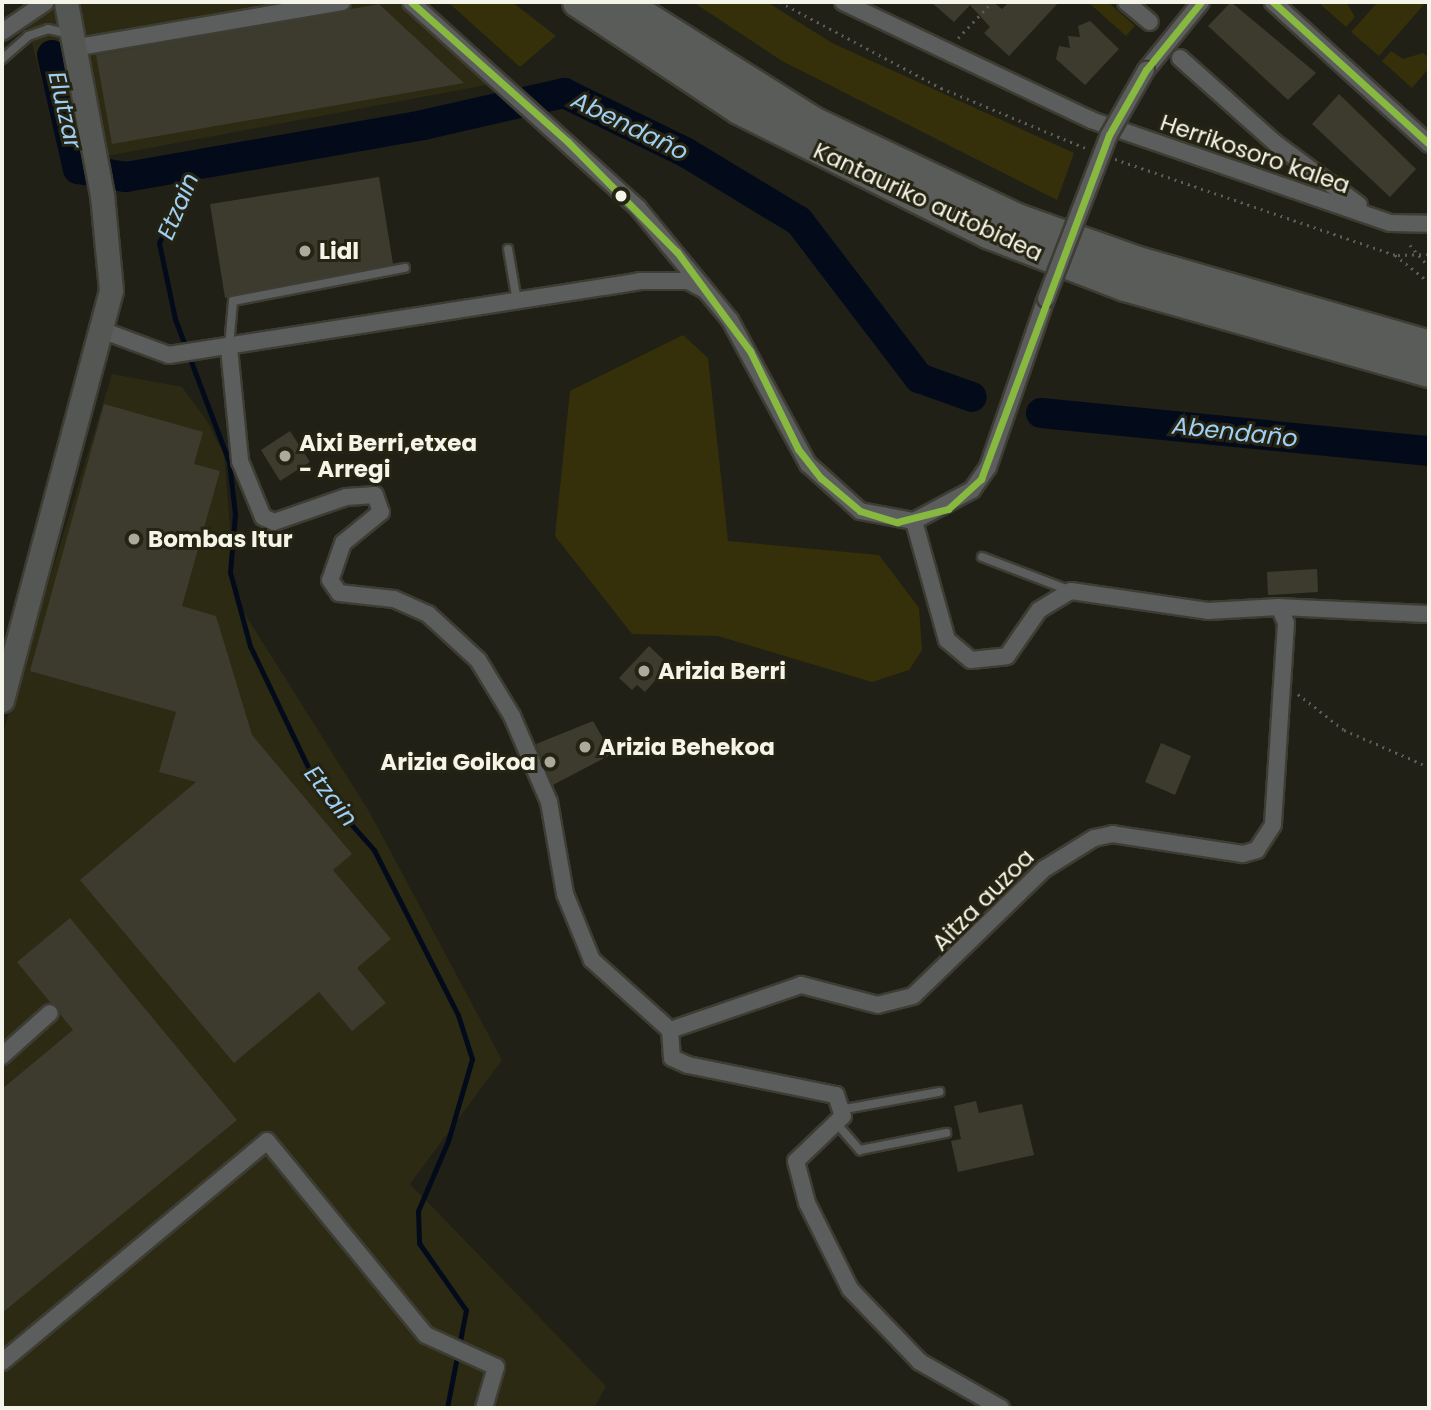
<!DOCTYPE html>
<meta charset="utf-8">
<style>
body{margin:0}
#map{position:relative;width:1431px;height:1410px;overflow:hidden;background:#202016;font-family:Poppins,sans-serif}
div>[style]{position:absolute}
.built>*{inset:0;background:#2c2a13}
.green>*{inset:0;background:#35300a}
.stream>*{height:5px;margin:-2.5px;padding:0 2.5px;transform-origin:2.5px;border-radius:2.5px;background:#030b1b}
.river>*{height:30px;margin:-15px;padding:0 15px;transform-origin:15px;border-radius:15px;background:#030b1b}
.building>*{inset:0;background:#3c3b2e}
.path>*{height:2.5px;margin-top:-1.25px;transform-origin:0;background:repeating-linear-gradient(90deg,#5c5d5b 0 2px,transparent 0 7px)}
.roads{filter:drop-shadow(2px 0 #3d3d34) drop-shadow(-2px 0 #3d3d34) drop-shadow(0 2px #3d3d34) drop-shadow(0 -2px #3d3d34)}
.lane>*{height:8px;margin:-4px;padding:0 4px;transform-origin:4px;border-radius:4px;background:#5c5e5e}
.street>*{height:16px;margin:-8px;padding:0 8px;transform-origin:8px;border-radius:8px;background:#5c5e5e}
.secondary>*{height:23px;margin:-11.5px;padding:0 11.5px;transform-origin:11.5px;border-radius:11.5px;background:#555755}
.highway>*{height:30px;margin:-15px;padding:0 15px;transform-origin:15px;border-radius:15px;background:#595c58}
.bridges{filter:drop-shadow(2px 0 #3d3d34) drop-shadow(-2px 0 #3d3d34) drop-shadow(0 2px #3d3d34) drop-shadow(0 -2px #3d3d34)}
.street-bridge>*{height:16px;margin:-8px;padding:0 8px;transform-origin:8px;border-radius:8px;background:#5c5e5e}
.bus-1>*{height:7px;margin:-3.5px;padding:0 3.5px;transform-origin:3.5px;border-radius:3.5px;background:#87b840}
.dots>*{width:19px;height:19px;translate:-50% -50%;box-sizing:border-box;border:4px solid #252311;border-radius:50%}
span{translate:-50% -50%;white-space:nowrap;text-align:center;line-height:1.15;-webkit-text-stroke:6px #252311;paint-order:stroke}
.street-label{font-size:23px;color:#f5f4e8}
.poi-label{font-size:23px;color:#f5f4e8;font-weight:700}
.left{translate:0 -50%;text-align:left}
.right{translate:-100% -50%;text-align:right}
.water-label{font-size:24px;color:#a0cff6;font-style:italic}
.frame{position:absolute;inset:0;border:4px solid #f5f4e8;pointer-events:none}
</style>
<div id="map">
<div class="built">
<i style="clip-path:polygon(21px 2px,421px 2px,508px 81px,64px 164px)"></i>
<i style="clip-path:polygon(112px 374px,182px 387px,207px 421px,224px 454px,236px 600px,370px 813px,502px 1060px,410px 1184px,606px 1386px,594px 1408px,2px 1408px,2px 736px)"></i>
</div>
<div class="green">
<i style="clip-path:polygon(448px 2px,512px 2px,556px 36px,520px 67px)"></i>
<i style="clip-path:polygon(693px 2px,767px 2px,832px 43px,1074px 153px,1057px 200px,782px 61px)"></i>
<i style="clip-path:polygon(1088px 2px,1108px 2px,1135px 26px,1126px 36px)"></i>
<i style="clip-path:polygon(1318px 2px,1346px 2px,1355px 17px,1346px 27px)"></i>
<i style="clip-path:polygon(1378px 2px,1426px 2px,1379px 56px,1351px 32px)"></i>
<i style="clip-path:polygon(1391px 51px,1403px 59px,1423px 53px,1429px 58px,1429px 68px,1412px 88px,1382px 61px)"></i>
<i style="clip-path:polygon(683px 335px,708px 358px,728px 541px,879px 555px,919px 608px,922px 650px,909px 670px,872px 682px,718px 636px,632px 634px,555px 536px,570px 391px)"></i>
</div>
<div class="stream">
<i style="left:196px;top:164px;width:87px;rotate:115.1deg"></i>
<i style="left:159px;top:243px;width:78px;rotate:78.1deg"></i>
<i style="left:175px;top:319px;width:153px;rotate:69.3deg"></i>
<i style="left:229px;top:462px;width:52px;rotate:83.4deg"></i>
<i style="left:235px;top:514px;width:58px;rotate:94.9deg"></i>
<i style="left:230px;top:572px;width:77px;rotate:74.9deg"></i>
<i style="left:250px;top:646px;width:155px;rotate:64.4deg"></i>
<i style="left:317px;top:786px;width:86px;rotate:48.3deg"></i>
<i style="left:374px;top:850px;width:185px;rotate:63deg"></i>
<i style="left:458px;top:1015px;width:46px;rotate:72.3deg"></i>
<i style="left:472px;top:1059px;width:85px;rotate:106.3deg"></i>
<i style="left:448px;top:1141px;width:76px;rotate:113.2deg"></i>
<i style="left:418px;top:1211px;width:32px;rotate:88deg"></i>
<i style="left:419px;top:1243px;width:82px;rotate:55deg"></i>
<i style="left:466px;top:1310px;width:100px;rotate:101deg"></i>
</div>
<div class="river">
<i style="left:52px;top:55px;width:117px;rotate:77.2deg"></i>
<i style="left:78px;top:169px;width:49px;rotate:9.5deg"></i>
<i style="left:126px;top:177px;width:302px;rotate:-9.9deg"></i>
<i style="left:423px;top:125px;width:145px;rotate:-12.8deg"></i>
<i style="left:564px;top:93px;width:135px;rotate:26deg"></i>
<i style="left:685px;top:152px;width:133px;rotate:31.2deg"></i>
<i style="left:799px;top:221px;width:198px;rotate:52.6deg"></i>
<i style="left:919px;top:378px;width:56px;rotate:19.7deg"></i>
<i style="left:1041px;top:413px;width:390px;rotate:5.6deg"></i>
</div>
<div class="building">
<i style="clip-path:polygon(931px 2px,993px 2px,1002px 9px,1009px 2px,1059px 2px,1009px 56px,984px 33px,990px 27px,970px 5px,954px 22px)"></i>
<i style="clip-path:polygon(1231px 2px,1316px 73px,1288px 100px,1208px 26px)"></i>
<i style="clip-path:polygon(379px 4px,464px 83px,112px 144px,96px 55px)"></i>
<i style="clip-path:polygon(1090px 21px,1119px 49px,1085px 85px,1056px 59px,1059px 46px,1070px 48px,1068px 36px,1080px 37px,1078px 26px)"></i>
<i style="clip-path:polygon(1339px 94px,1416px 169px,1390px 197px,1312px 124px)"></i>
<i style="clip-path:polygon(379px 177px,393px 264px,225px 298px,210px 204px)"></i>
<i style="clip-path:polygon(104px 404px,203px 432px,194px 464px,220px 471px,182px 606px,216px 616px,252px 735px,352px 854px,333px 870px,391px 939px,357px 968px,386px 1003px,352px 1031px,319px 992px,234px 1063px,80px 880px,196px 782px,159px 772px,176px 712px,30px 671px)"></i>
<i style="clip-path:polygon(290px 431px,310px 462px,280px 481px,261px 450px)"></i>
<i style="clip-path:polygon(1317px 569px,1318px 592px,1268px 595px,1267px 572px)"></i>
<i style="clip-path:polygon(649px 646px,669px 665px,645px 692px,637px 685px,632px 690px,619px 678px)"></i>
<i style="clip-path:polygon(593px 721px,612px 754px,553px 785px,536px 744px)"></i>
<i style="clip-path:polygon(1161px 743px,1191px 756px,1175px 795px,1145px 782px)"></i>
<i style="clip-path:polygon(70px 918px,237px 1120px,2px 1313px,2px 1089px,73px 1030px,17px 962px)"></i>
<i style="clip-path:polygon(976px 1101px,979px 1113px,1022px 1104px,1034px 1155px,958px 1172px,951px 1141px,961px 1139px,954px 1106px)"></i>
</div>
<div class="path">
<i style="left:780px;top:2px;width:183px;rotate:28.1deg"></i>
<i style="left:941px;top:88px;width:157px;rotate:22.5deg"></i>
<i style="left:958px;top:38px;width:50px;rotate:-46.6deg"></i>
<i style="left:1115px;top:159px;width:296px;rotate:18.9deg"></i>
<i style="left:1395px;top:255px;width:43px;rotate:38.5deg"></i>
<i style="left:1410px;top:245px;width:29px;rotate:49deg"></i>
<i style="left:1398px;top:255px;width:31px;rotate:-2deg"></i>
<i style="left:1298px;top:694px;width:58px;rotate:38deg"></i>
<i style="left:1344px;top:730px;width:93px;rotate:23.5deg"></i>
</div>
<div class="roads">
<div class="lane">
<i style="left:2px;top:59px;width:35px;rotate:-41deg"></i>
<i style="left:28px;top:36px;width:21px;rotate:-19deg"></i>
<i style="left:48px;top:29px;width:22px;rotate:13deg"></i>
<i style="left:508px;top:249px;width:53px;rotate:80.2deg"></i>
<i style="left:229px;top:347px;width:46px;rotate:-85deg"></i>
<i style="left:233px;top:301px;width:175px;rotate:-10.9deg"></i>
<i style="left:982px;top:557px;width:95px;rotate:20.9deg"></i>
<i style="left:845px;top:1109px;width:96px;rotate:-10.3deg"></i>
<i style="left:837px;top:1124px;width:35px;rotate:49deg"></i>
<i style="left:860px;top:1150px;width:88px;rotate:-11.2deg"></i>
</div>
<div class="street">
<i style="left:411px;top:2px;width:307px;rotate:42.2deg"></i>
<i style="left:638px;top:208px;width:145px;rotate:50.6deg"></i>
<i style="left:730px;top:320px;width:164px;rotate:61.6deg"></i>
<i style="left:808px;top:464px;width:70px;rotate:42.1deg"></i>
<i style="left:860px;top:511px;width:55px;rotate:10.5deg"></i>
<i style="left:914px;top:521px;width:66px;rotate:-28.1deg"></i>
<i style="left:972px;top:490px;width:28px;rotate:-55deg"></i>
<i style="left:988px;top:467px;width:178px;rotate:-71deg"></i>
<i style="left:843px;top:2px;width:275px;rotate:25.4deg"></i>
<i style="left:1091px;top:120px;width:316px;rotate:19deg"></i>
<i style="left:1390px;top:223px;width:39px;rotate:1deg"></i>
<i style="left:1126px;top:2px;width:31px;rotate:40deg"></i>
<i style="left:1273px;top:2px;width:211px;rotate:42.3deg"></i>
<i style="left:2px;top:32px;width:53px;rotate:-34.3deg"></i>
<i style="left:73px;top:48px;width:273px;rotate:-9.7deg"></i>
<i style="left:1180px;top:58px;width:127px;rotate:41.8deg"></i>
<i style="left:1275px;top:143px;width:104px;rotate:36.4deg"></i>
<i style="left:1146px;top:70px;width:87px;rotate:-51deg"></i>
<i style="left:104px;top:331px;width:69px;rotate:20.3deg"></i>
<i style="left:169px;top:355px;width:476px;rotate:-8.9deg"></i>
<i style="left:639px;top:281px;width:49px"></i>
<i style="left:688px;top:281px;width:19px;rotate:28deg"></i>
<i style="left:229px;top:348px;width:114px;rotate:84.4deg"></i>
<i style="left:240px;top:461px;width:61px;rotate:67.7deg"></i>
<i style="left:263px;top:517px;width:12px;rotate:24deg"></i>
<i style="left:274px;top:522px;width:76px;rotate:-19.1deg"></i>
<i style="left:346px;top:497px;width:29px;rotate:-4deg"></i>
<i style="left:375px;top:495px;width:18px;rotate:71deg"></i>
<i style="left:381px;top:512px;width:49px;rotate:140.8deg"></i>
<i style="left:343px;top:543px;width:39px;rotate:109deg"></i>
<i style="left:330px;top:580px;width:16px;rotate:55deg"></i>
<i style="left:339px;top:593px;width:55px;rotate:6.2deg"></i>
<i style="left:394px;top:599px;width:37px;rotate:24deg"></i>
<i style="left:428px;top:614px;width:68px;rotate:42.6deg"></i>
<i style="left:478px;top:660px;width:66px;rotate:58.7deg"></i>
<i style="left:512px;top:716px;width:94px;rotate:66.7deg"></i>
<i style="left:549px;top:802px;width:93px;rotate:80.1deg"></i>
<i style="left:565px;top:894px;width:71px;rotate:67.8deg"></i>
<i style="left:592px;top:960px;width:105px;rotate:41.9deg"></i>
<i style="left:914px;top:521px;width:123px;rotate:74.5deg"></i>
<i style="left:947px;top:640px;width:31px;rotate:40deg"></i>
<i style="left:971px;top:660px;width:36px;rotate:-6deg"></i>
<i style="left:1007px;top:656px;width:56px;rotate:-55.2deg"></i>
<i style="left:1039px;top:610px;width:37px;rotate:-31deg"></i>
<i style="left:1071px;top:591px;width:138px;rotate:8.3deg"></i>
<i style="left:1208px;top:611px;width:71px;rotate:-3.2deg"></i>
<i style="left:1279px;top:607px;width:17px;rotate:66deg"></i>
<i style="left:1286px;top:623px;width:202px;rotate:93.7deg"></i>
<i style="left:1273px;top:825px;width:30px;rotate:123deg"></i>
<i style="left:1257px;top:850px;width:15px;rotate:164deg"></i>
<i style="left:1243px;top:854px;width:132px;rotate:-171.3deg"></i>
<i style="left:1113px;top:834px;width:19px;rotate:168deg"></i>
<i style="left:1094px;top:838px;width:59px;rotate:148.2deg"></i>
<i style="left:1044px;top:869px;width:182px;rotate:135.9deg"></i>
<i style="left:913px;top:996px;width:36px;rotate:166deg"></i>
<i style="left:878px;top:1005px;width:80px;rotate:-165.4deg"></i>
<i style="left:801px;top:985px;width:139px;rotate:161deg"></i>
<i style="left:670px;top:1030px;width:28px;rotate:86deg"></i>
<i style="left:672px;top:1058px;width:17px;rotate:24deg"></i>
<i style="left:688px;top:1065px;width:151px;rotate:11.5deg"></i>
<i style="left:836px;top:1095px;width:22px;rotate:72deg"></i>
<i style="left:843px;top:1116px;width:65px;rotate:136.2deg"></i>
<i style="left:796px;top:1161px;width:43px;rotate:75.3deg"></i>
<i style="left:807px;top:1203px;width:96px;rotate:63.4deg"></i>
<i style="left:850px;top:1289px;width:101px;rotate:46.2deg"></i>
<i style="left:920px;top:1362px;width:93px;rotate:29.6deg"></i>
<i style="left:1279px;top:607px;width:150px;rotate:2.7deg"></i>
<i style="left:2px;top:1056px;width:64px;rotate:-41.9deg"></i>
<i style="left:2px;top:1362px;width:345px;rotate:-39.8deg"></i>
<i style="left:267px;top:1141px;width:251px;rotate:50.7deg"></i>
<i style="left:426px;top:1335px;width:77px;rotate:24.6deg"></i>
<i style="left:496px;top:1367px;width:43px;rotate:106.3deg"></i>
</div>
<div class="secondary">
<i style="left:2px;top:700px;width:424px;rotate:-75.1deg"></i>
<i style="left:111px;top:290px;width:95px;rotate:-95.4deg"></i>
<i style="left:102px;top:195px;width:196px;rotate:-100.6deg"></i>
</div>
<div class="highway">
<i style="left:578px;top:2px;width:193px;rotate:33.6deg"></i>
<i style="left:739px;top:109px;width:280px;rotate:26.5deg"></i>
<i style="left:990px;top:234px;width:145px;rotate:21.1deg"></i>
<i style="left:1125px;top:286px;width:316px;rotate:15.8deg"></i>
<i style="left:622px;top:2px;width:228px;rotate:32.1deg"></i>
<i style="left:815px;top:123px;width:224px;rotate:25.4deg"></i>
<i style="left:1017px;top:219px;width:125px;rotate:19.6deg"></i>
<i style="left:1135px;top:261px;width:306px;rotate:16.1deg"></i>
</div>
</div>
<div class="bridges">
<div class="street-bridge">
<i style="left:1046px;top:299px;width:176px;rotate:-69deg"></i>
<i style="left:1109px;top:135px;width:75px;rotate:-60.4deg"></i>
</div>
</div>
<div class="bus-1">
<i style="left:411px;top:2px;width:210px;rotate:41.7deg"></i>
<i style="left:568px;top:142px;width:155px;rotate:45.3deg"></i>
<i style="left:677px;top:252px;width:123px;rotate:53.6deg"></i>
<i style="left:750px;top:351px;width:109px;rotate:63.9deg"></i>
<i style="left:798px;top:449px;width:37px;rotate:52deg"></i>
<i style="left:821px;top:478px;width:51px;rotate:40.2deg"></i>
<i style="left:860px;top:511px;width:39px;rotate:17deg"></i>
<i style="left:897px;top:522px;width:53px;rotate:-14.3deg"></i>
<i style="left:948px;top:509px;width:45px;rotate:-42.3deg"></i>
<i style="left:981px;top:479px;width:367px;rotate:-69.6deg"></i>
<i style="left:1109px;top:135px;width:75px;rotate:-60.4deg"></i>
<i style="left:1146px;top:70px;width:87px;rotate:-51deg"></i>
<i style="left:1273px;top:2px;width:211px;rotate:42.3deg"></i>
</div>
<div class="dots">
<i style="left:621px;top:196px;background:#f5f4e8"></i>
<i style="left:305px;top:251px;background:#aaaa9e"></i>
<i style="left:285px;top:456px;background:#aaaa9e"></i>
<i style="left:134px;top:539px;background:#aaaa9e"></i>
<i style="left:644px;top:671px;background:#aaaa9e"></i>
<i style="left:585px;top:747px;background:#aaaa9e"></i>
<i style="left:550px;top:762px;background:#aaaa9e"></i>
</div>
<div class="street-label">
<span style="left:1255px;top:154px;rotate:19deg">Herrikosoro kalea</span>
<span style="left:928px;top:202px;rotate:25deg">Kantauriko autobidea</span>
<span style="left:983px;top:900px;rotate:-45deg">Aitza auzoa</span>
</div>
<div class="poi-label">
<span class="left" style="left:319px;top:251px">Lidl</span>
<span class="left" style="left:299px;top:456px">Aixi Berri,etxea<br>- Arregi</span>
<span class="left" style="left:148px;top:539px">Bombas Itur</span>
<span class="left" style="left:658px;top:671px">Arizia Berri</span>
<span class="left" style="left:599px;top:747px">Arizia Behekoa</span>
<span class="right" style="left:536px;top:762px">Arizia Goikoa</span>
</div>
<div class="water-label">
<span style="left:65px;top:110px;rotate:77deg">Elutzar</span>
<span style="left:630px;top:126px;rotate:26deg">Abendaño</span>
<span style="left:178px;top:206px;rotate:-67deg">Etzain</span>
<span style="left:1235px;top:432px;rotate:6deg">Abendaño</span>
<span style="left:331px;top:796px;rotate:52deg">Etzain</span>
</div>
<div class="frame"></div>
</div>
